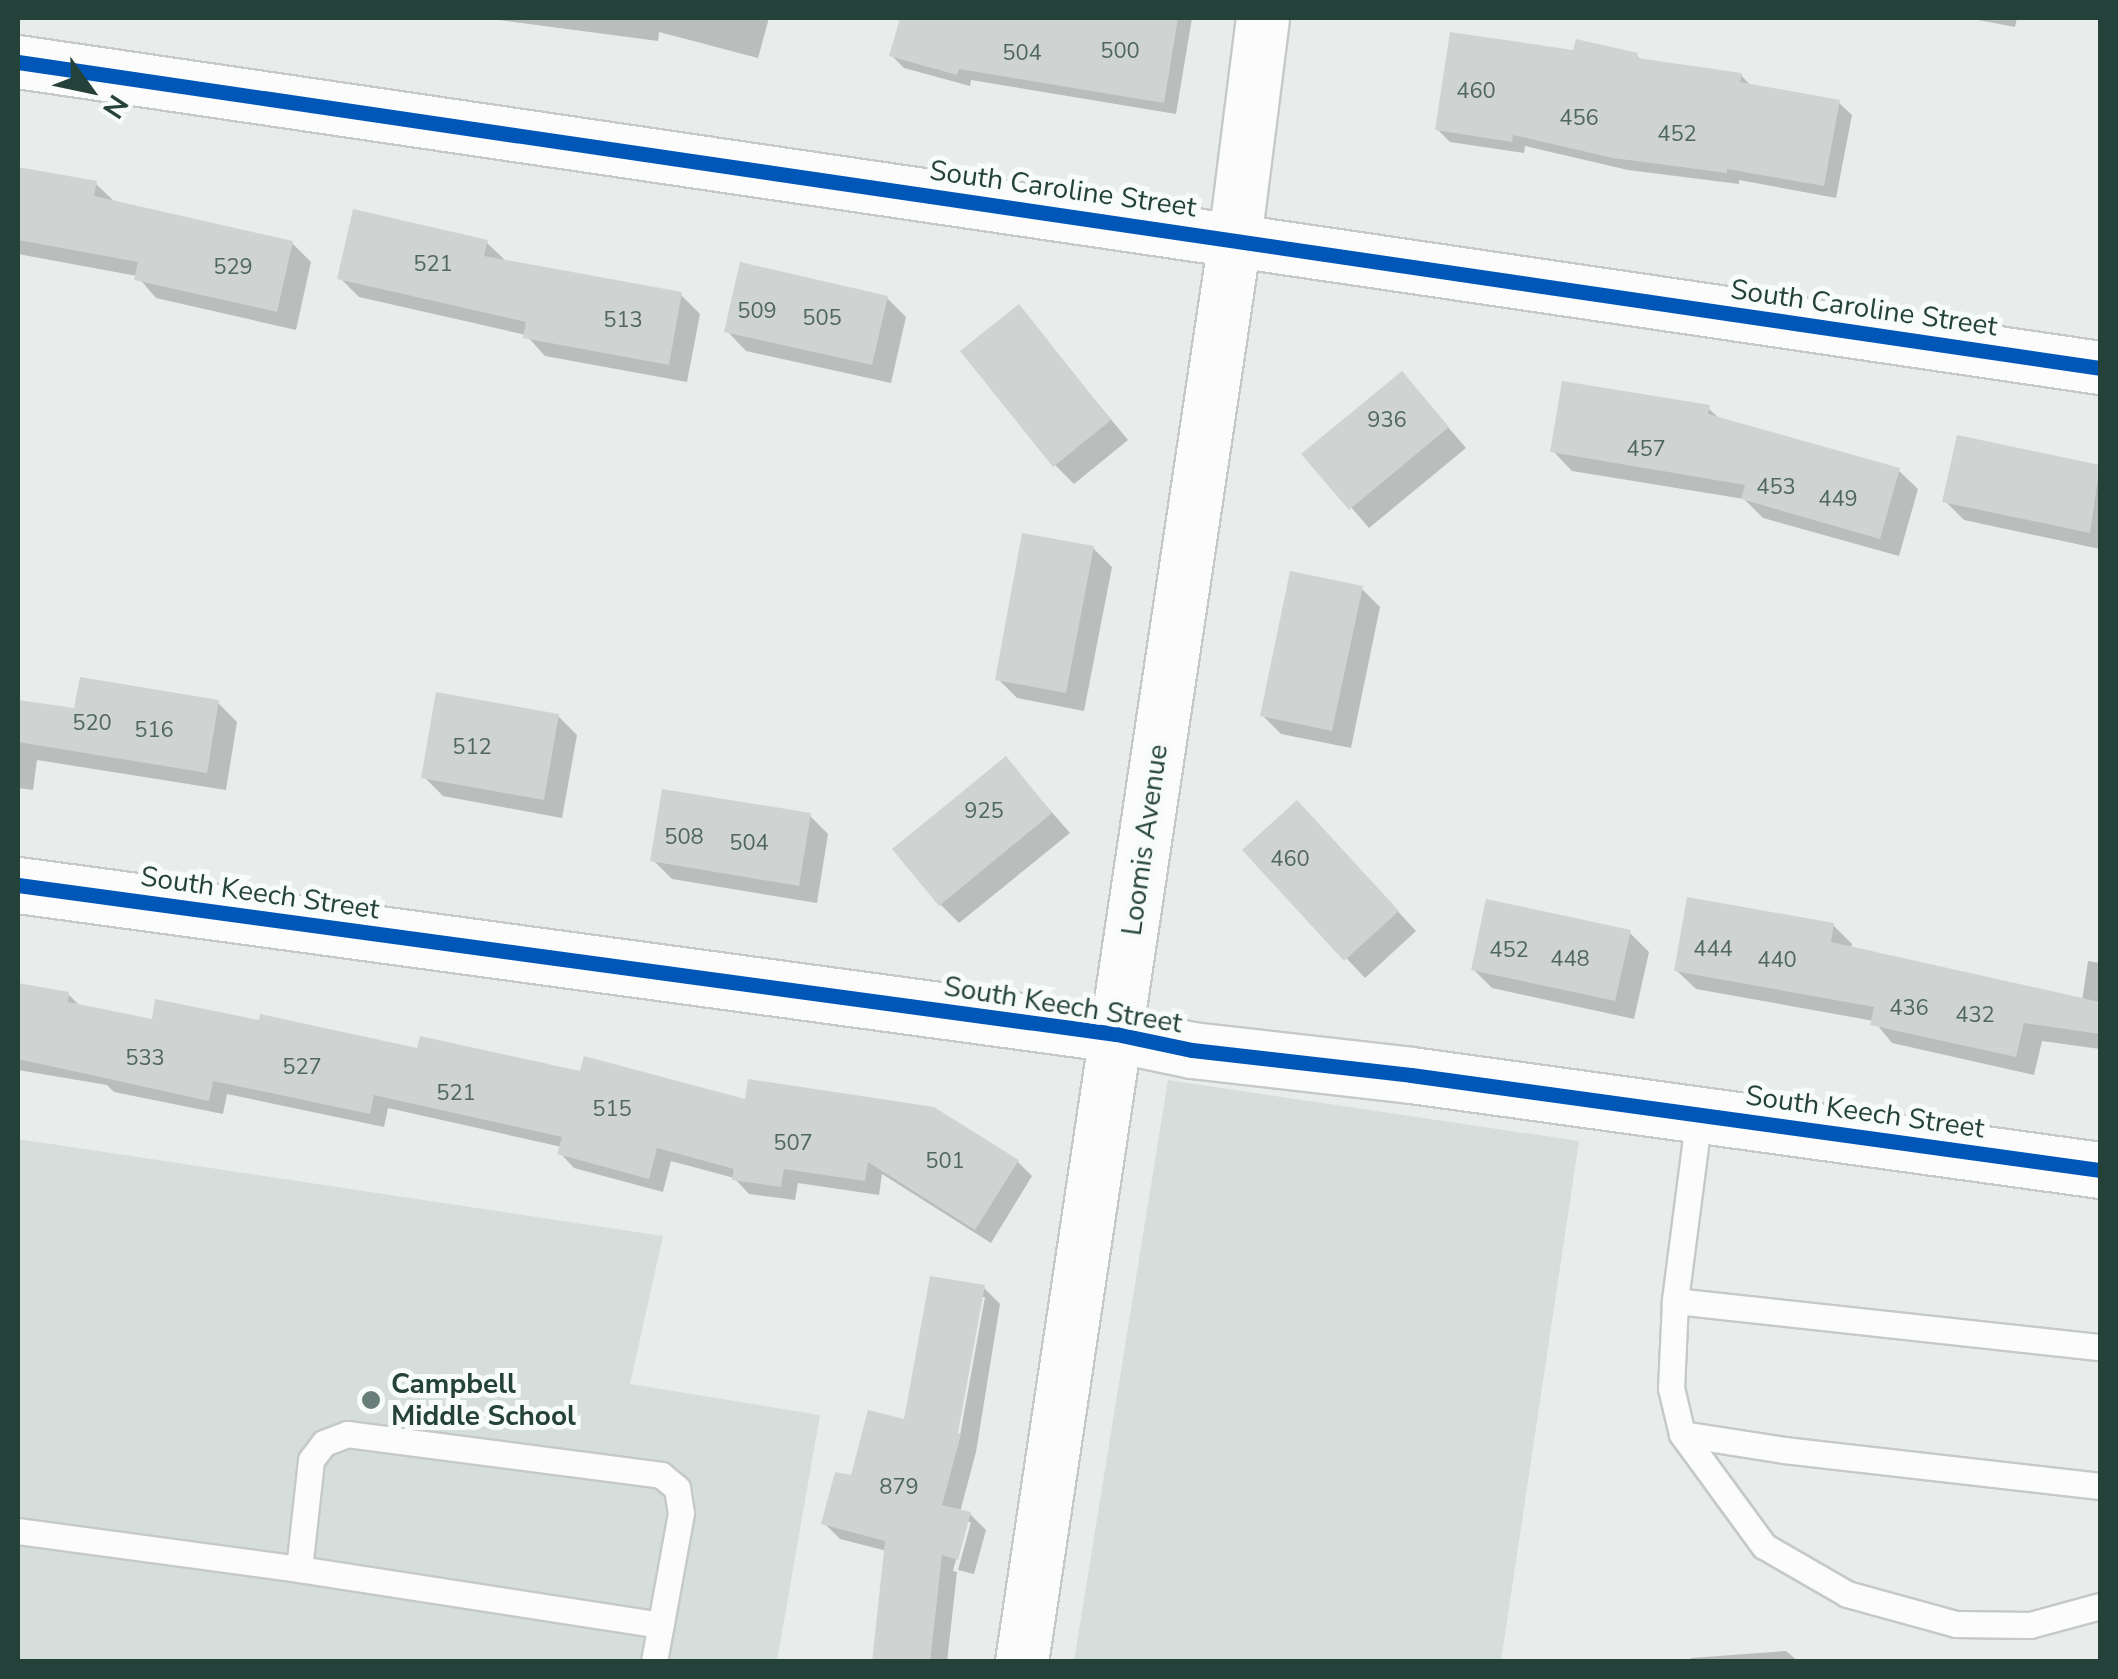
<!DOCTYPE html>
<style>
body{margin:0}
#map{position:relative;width:2118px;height:1679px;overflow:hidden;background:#e8edeb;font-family:"Nunito Sans",sans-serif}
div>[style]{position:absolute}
.built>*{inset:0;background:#d6dedb}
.shadow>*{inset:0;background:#0003}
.building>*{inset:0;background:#cfd4d2}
.roads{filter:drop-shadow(2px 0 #c5cac8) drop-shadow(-2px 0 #c5cac8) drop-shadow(0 2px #c5cac8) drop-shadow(0 -2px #c5cac8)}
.service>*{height:25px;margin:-12.5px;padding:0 12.5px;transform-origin:12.5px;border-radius:12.5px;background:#fcfcfc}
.minor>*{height:52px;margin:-26px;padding:0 26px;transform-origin:26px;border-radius:26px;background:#fcfcfc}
.tertiary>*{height:55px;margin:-27.5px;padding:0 27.5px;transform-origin:27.5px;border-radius:27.5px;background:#fcfcfc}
.cycleway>*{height:15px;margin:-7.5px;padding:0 7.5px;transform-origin:7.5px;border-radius:7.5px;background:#0057b8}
.dots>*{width:28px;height:28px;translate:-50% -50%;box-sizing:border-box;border:5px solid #f7fbf9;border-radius:50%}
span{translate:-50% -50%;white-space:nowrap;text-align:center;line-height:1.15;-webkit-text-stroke:10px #f7fbf9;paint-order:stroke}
.number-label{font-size:22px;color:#506761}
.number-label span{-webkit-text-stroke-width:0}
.street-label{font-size:28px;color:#24423a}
.poi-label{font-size:28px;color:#24423a;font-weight:700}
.left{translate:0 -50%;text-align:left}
.frame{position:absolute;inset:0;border:20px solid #24423a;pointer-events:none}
.north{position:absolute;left:40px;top:40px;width:100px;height:100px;-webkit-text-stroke:8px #f7fbf9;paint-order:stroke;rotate:123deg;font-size:28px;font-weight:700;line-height:40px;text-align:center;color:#24423a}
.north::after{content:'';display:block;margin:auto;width:35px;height:45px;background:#24423a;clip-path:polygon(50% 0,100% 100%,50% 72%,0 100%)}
</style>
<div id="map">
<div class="built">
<i style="clip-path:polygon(1168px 1080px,1579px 1141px,1501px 1661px,1074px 1661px)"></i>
<i style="clip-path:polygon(18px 1139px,663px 1236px,630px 1384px,820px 1415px,777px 1661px,18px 1661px)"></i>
</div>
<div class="shadow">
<i style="clip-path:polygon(484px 18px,769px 18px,758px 58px,659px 32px,658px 41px)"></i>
<i style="clip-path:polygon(902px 18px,1192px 18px,1176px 114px,971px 80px,970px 86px,904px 68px,891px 55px)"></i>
<i style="clip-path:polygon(1968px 18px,2017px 18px,2015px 27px)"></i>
<i style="clip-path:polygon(1575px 53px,1637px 56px,1643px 62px,1741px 75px,1752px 87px,1839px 103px,1852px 115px,1836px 198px,1739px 180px,1739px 184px,1628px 170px,1525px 146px,1524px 153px,1450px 142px,1438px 130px)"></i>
<i style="clip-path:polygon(18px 169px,95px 183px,116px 203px,292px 243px,311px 262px,296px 330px,156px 298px,137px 276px,18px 254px)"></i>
<i style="clip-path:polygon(486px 242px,506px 261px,681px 295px,700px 314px,687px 382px,545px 356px,526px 335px,359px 297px,340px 278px)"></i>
<i style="clip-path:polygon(887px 298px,906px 317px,891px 383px,746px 351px,727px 331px)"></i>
<i style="clip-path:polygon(1019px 308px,1128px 440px,1074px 484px,1055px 465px)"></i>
<i style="clip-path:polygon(1402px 374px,1466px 448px,1369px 528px,1305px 454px)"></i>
<i style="clip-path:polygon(1708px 408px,1721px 420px,1898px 470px,1918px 489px,1899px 556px,1763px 518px,1744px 499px,1572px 471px,1553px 451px)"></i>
<i style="clip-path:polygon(1959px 438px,2100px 467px,2100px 549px,1964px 520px,1945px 501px)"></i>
<i style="clip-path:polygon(1093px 548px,1112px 567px,1084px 711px,1017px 698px,998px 679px)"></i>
<i style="clip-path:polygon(1361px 588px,1380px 607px,1351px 748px,1281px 734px,1262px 715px)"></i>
<i style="clip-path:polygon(18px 703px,76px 711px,218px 703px,237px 722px,226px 790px,37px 760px,33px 790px,18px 788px)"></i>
<i style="clip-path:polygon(558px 716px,577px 735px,562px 818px,443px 796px,424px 777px)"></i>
<i style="clip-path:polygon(1006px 760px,1070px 833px,959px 923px,940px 904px)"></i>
<i style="clip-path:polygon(809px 815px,828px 834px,817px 903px,672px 879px,653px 860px)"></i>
<i style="clip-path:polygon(1315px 822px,1416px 931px,1365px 978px,1245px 850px)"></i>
<i style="clip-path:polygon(1833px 925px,1852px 944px,1851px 950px,2082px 1001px,2088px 961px,2100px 963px,2100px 1049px,2042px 1041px,2034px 1075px,1892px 1043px,1874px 1021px,1696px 989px,1676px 970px)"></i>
<i style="clip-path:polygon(1630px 933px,1649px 952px,1634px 1019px,1492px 988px,1473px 969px)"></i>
<i style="clip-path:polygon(18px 985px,68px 994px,81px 1007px,154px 1022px,419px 1051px,747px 1103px,1018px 1162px,1032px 1176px,991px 1243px,882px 1174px,879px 1195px,798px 1183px,795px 1200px,749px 1194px,734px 1178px,671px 1161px,663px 1192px,574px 1168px,560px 1153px,562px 1147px,388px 1108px,384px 1127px,227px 1094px,223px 1114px,114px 1092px,107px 1085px,18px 1070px)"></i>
<i style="clip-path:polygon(evenodd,984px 1288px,1000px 1304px,976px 1452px,960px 1512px,970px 1514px,986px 1530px,974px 1574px,958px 1570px,971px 1522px,966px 1522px,953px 1571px,957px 1572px,947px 1662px,875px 1662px,887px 1551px,840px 1539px,824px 1523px,852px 1478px,906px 1423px,984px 1288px,980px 1297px,985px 1297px,958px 1446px,953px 1445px,980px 1297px)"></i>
<i style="clip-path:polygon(1786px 1651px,1799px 1662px,1689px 1662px,1691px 1658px)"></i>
</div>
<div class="building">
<i style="clip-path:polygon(900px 18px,1178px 18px,1164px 103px,959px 69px,957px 75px,889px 56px)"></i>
<i style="clip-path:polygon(1450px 32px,1573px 50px,1576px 39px,1638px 53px,1637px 58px,1742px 73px,1740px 82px,1840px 100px,1824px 186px,1727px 169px,1727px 173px,1613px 158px,1513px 135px,1512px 142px,1435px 130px)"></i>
<i style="clip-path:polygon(18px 167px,97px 181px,94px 196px,293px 241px,277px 312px,134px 280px,138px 262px,18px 240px)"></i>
<i style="clip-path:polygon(353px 209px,488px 240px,484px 256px,682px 292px,669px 365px,523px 338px,526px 322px,337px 279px)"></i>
<i style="clip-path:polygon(740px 262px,888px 296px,872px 365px,724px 332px)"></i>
<i style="clip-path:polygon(1019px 304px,1111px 420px,1053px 467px,960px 351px)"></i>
<i style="clip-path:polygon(1402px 371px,1449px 427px,1349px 510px,1301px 454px)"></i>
<i style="clip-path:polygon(1562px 381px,1710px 405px,1708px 414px,1900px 468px,1880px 539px,1741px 499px,1745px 485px,1550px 452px)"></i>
<i style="clip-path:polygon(1957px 435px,2100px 465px,2090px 533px,1942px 502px)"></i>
<i style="clip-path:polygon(1022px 533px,1094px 546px,1066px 693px,995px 680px)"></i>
<i style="clip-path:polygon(1290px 571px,1363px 586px,1332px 731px,1260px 716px)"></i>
<i style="clip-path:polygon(80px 677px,219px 700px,207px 773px,18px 742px,18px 700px,74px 708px)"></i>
<i style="clip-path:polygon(436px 692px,559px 714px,544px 800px,421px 778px)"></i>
<i style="clip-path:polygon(1006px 756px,1052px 813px,939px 906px,892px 849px)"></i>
<i style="clip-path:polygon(662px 789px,811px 813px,799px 886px,650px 861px)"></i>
<i style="clip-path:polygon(1297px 800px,1399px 911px,1344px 961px,1242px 850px)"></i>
<i style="clip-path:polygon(1687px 897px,1834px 923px,1831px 942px,2100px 1002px,2100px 1034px,2024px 1023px,2016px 1057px,1870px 1025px,1874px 1007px,1674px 971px)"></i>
<i style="clip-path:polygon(1486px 899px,1631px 930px,1615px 1001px,1471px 970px)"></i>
<i style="clip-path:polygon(18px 983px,69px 992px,68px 1002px,152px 1019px,155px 999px,259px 1020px,260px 1014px,417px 1048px,420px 1036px,580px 1071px,584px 1056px,745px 1099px,748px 1079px,934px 1107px,1019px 1160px,975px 1230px,868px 1162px,865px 1181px,784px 1169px,781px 1187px,732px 1180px,734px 1169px,657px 1148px,649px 1179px,557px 1154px,562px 1137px,374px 1095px,370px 1114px,213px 1081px,209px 1101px,18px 1059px)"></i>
<i style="clip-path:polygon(930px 1276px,985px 1285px,958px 1433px,961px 1434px,942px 1505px,971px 1512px,958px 1560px,942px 1555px,930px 1662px,872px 1662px,885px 1541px,821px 1524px,835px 1472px,851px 1475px,868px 1410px,904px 1419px)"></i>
</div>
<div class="roads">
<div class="service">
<i style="left:1699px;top:1115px;width:188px;rotate:97.4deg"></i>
<i style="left:1675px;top:1301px;width:427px;rotate:6.2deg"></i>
<i style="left:1675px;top:1301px;width:87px;rotate:92.6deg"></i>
<i style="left:1671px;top:1388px;width:47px;rotate:76.6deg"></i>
<i style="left:1682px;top:1434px;width:103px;rotate:8.9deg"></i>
<i style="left:1784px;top:1450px;width:318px;rotate:6.5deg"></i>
<i style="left:1682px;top:1434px;width:139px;rotate:53.8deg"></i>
<i style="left:1764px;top:1546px;width:96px;rotate:30deg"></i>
<i style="left:1847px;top:1594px;width:113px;rotate:15.4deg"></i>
<i style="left:1956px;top:1624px;width:74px;rotate:0.8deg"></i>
<i style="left:2030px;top:1625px;width:73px;rotate:-15.2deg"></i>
<i style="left:18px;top:1531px;width:284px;rotate:7.7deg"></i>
<i style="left:299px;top:1569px;width:110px;rotate:-83.7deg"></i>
<i style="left:311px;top:1460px;width:21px;rotate:-53deg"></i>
<i style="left:324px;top:1443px;width:25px;rotate:-21deg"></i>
<i style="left:347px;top:1434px;width:317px;rotate:7.4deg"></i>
<i style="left:661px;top:1475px;width:21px;rotate:39deg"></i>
<i style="left:677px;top:1488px;width:25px;rotate:81deg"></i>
<i style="left:681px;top:1513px;width:151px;rotate:100.3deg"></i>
<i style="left:299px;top:1569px;width:366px;rotate:8.8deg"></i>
</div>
<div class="minor">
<i style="left:18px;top:62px;width:2104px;rotate:8.36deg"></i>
<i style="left:1022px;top:1662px;width:1438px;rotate:-81.48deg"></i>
<i style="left:1235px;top:240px;width:224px;rotate:-82.8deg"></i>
</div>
<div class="tertiary">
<i style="left:18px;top:885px;width:1108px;rotate:7.73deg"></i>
<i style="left:1116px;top:1034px;width:78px;rotate:11.9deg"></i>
<i style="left:1192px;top:1050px;width:220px;rotate:6.5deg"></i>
<i style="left:1411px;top:1075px;width:696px;rotate:7.85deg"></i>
</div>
</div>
<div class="cycleway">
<i style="left:18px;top:62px;width:2104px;rotate:8.36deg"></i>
<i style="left:18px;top:885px;width:1108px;rotate:7.73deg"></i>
<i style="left:1116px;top:1034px;width:78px;rotate:11.9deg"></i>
<i style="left:1192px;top:1050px;width:220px;rotate:6.5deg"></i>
<i style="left:1411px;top:1075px;width:696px;rotate:7.85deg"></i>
</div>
<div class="dots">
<i style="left:371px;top:1400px;background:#697e78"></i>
</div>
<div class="number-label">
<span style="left:1120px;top:52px">500</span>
<span style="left:1022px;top:54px">504</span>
<span style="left:1476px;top:92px">460</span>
<span style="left:1579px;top:119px">456</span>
<span style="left:1677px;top:135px">452</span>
<span style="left:433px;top:265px">521</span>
<span style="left:233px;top:268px">529</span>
<span style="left:757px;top:312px">509</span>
<span style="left:822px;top:319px">505</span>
<span style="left:623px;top:321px">513</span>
<span style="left:1387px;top:421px">936</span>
<span style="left:1646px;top:450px">457</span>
<span style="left:1776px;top:488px">453</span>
<span style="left:1838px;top:500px">449</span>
<span style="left:92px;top:724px">520</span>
<span style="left:154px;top:731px">516</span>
<span style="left:472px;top:748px">512</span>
<span style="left:984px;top:812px">925</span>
<span style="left:684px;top:838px">508</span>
<span style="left:749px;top:844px">504</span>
<span style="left:1290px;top:860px">460</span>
<span style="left:1713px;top:950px">444</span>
<span style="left:1509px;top:951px">452</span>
<span style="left:1570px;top:960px">448</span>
<span style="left:1777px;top:961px">440</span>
<span style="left:1909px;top:1009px">436</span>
<span style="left:1975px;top:1016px">432</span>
<span style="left:145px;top:1059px">533</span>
<span style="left:302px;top:1068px">527</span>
<span style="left:456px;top:1094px">521</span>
<span style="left:612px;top:1110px">515</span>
<span style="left:793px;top:1144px">507</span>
<span style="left:945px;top:1162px">501</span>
<span style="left:899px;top:1488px">879</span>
</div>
<div class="street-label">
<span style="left:1063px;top:189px;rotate:8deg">South Caroline Street</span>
<span style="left:1864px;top:308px;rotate:8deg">South Caroline Street</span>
<span style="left:1145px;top:840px;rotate:-82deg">Loomis Avenue</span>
<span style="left:260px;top:893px;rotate:8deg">South Keech Street</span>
<span style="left:1063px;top:1005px;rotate:9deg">South Keech Street</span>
<span style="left:1865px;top:1112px;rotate:8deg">South Keech Street</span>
</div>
<div class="poi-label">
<span class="left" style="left:391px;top:1400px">Campbell<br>Middle School</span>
</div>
<div class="frame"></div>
<div class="north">N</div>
</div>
